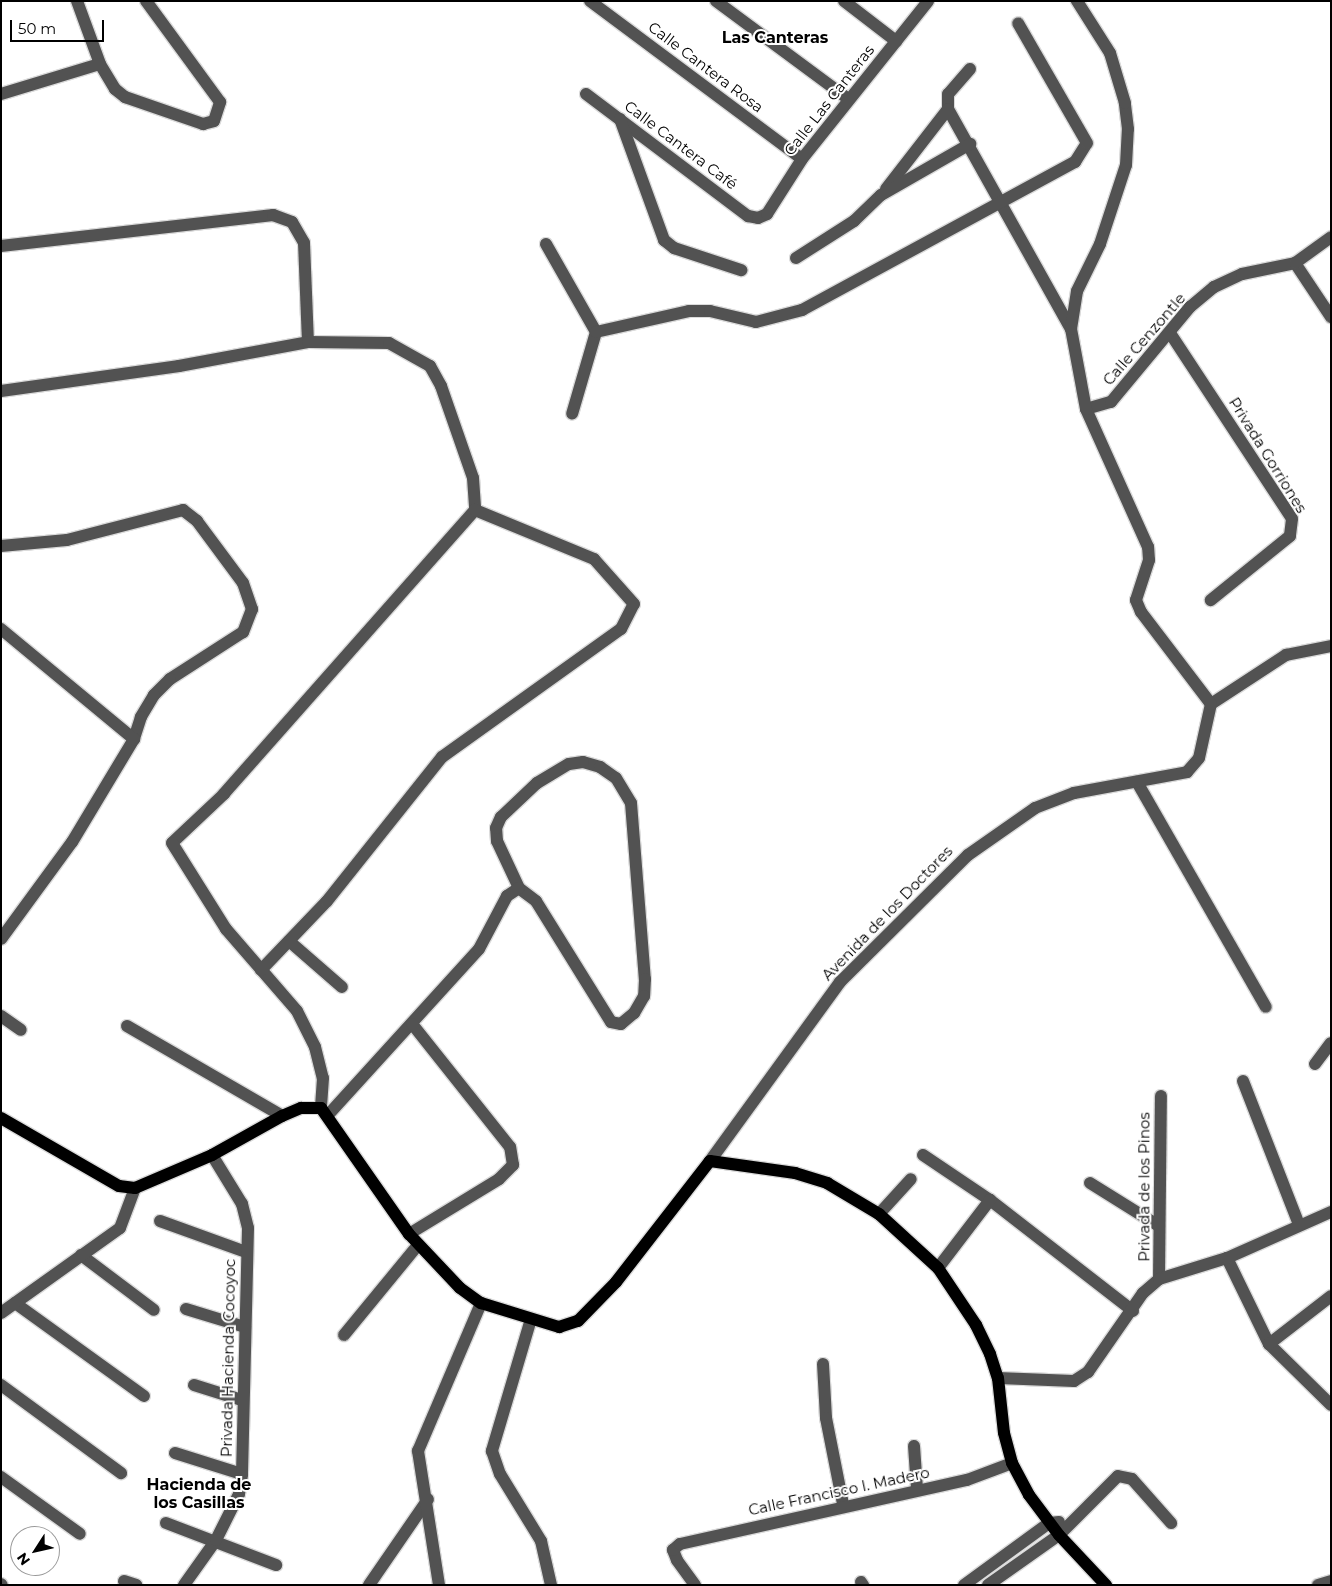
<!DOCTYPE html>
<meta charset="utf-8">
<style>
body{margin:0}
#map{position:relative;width:1332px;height:1586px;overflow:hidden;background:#fff;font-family:Montserrat,sans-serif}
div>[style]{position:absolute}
.roads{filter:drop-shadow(1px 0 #dbdbdb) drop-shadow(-1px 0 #dbdbdb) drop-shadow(0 1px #dbdbdb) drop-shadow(0 -1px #dbdbdb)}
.minor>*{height:12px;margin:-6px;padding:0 6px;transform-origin:6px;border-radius:6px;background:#525252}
.major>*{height:12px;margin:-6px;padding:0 6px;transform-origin:6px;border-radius:6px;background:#000}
span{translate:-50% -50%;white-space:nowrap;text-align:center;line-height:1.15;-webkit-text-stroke:4px #fff;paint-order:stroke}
.street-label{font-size:15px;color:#000}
.neighbourhood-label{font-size:16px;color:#000;font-weight:700}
.frame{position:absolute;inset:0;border:2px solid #000;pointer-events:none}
.north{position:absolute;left:10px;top:1526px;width:50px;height:50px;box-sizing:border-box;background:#fff;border:1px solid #999;border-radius:50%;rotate:235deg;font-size:14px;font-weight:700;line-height:20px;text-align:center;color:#000}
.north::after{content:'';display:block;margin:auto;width:18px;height:22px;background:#000;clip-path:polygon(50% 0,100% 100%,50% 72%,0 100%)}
.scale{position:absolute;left:10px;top:20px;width:94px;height:22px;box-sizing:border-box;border:2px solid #000;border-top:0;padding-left:6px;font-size:15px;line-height:18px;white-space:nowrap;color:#000;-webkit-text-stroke:4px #fff;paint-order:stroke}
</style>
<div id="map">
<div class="roads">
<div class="minor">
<i style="left:77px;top:1px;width:67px;rotate:69.9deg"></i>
<i style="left:100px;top:64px;width:29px;rotate:59deg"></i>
<i style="left:115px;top:89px;width:13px;rotate:39deg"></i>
<i style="left:125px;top:97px;width:83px;rotate:19.1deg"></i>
<i style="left:203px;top:124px;width:11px;rotate:-15deg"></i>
<i style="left:214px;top:121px;width:20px;rotate:-72deg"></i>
<i style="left:220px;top:102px;width:125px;rotate:-126.2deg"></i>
<i style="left:590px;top:1px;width:264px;rotate:36.7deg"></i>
<i style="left:716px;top:1px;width:163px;rotate:36.5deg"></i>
<i style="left:844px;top:1px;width:66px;rotate:37.6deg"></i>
<i style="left:970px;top:69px;width:33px;rotate:131deg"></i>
<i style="left:948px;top:94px;width:15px;rotate:90deg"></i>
<i style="left:948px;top:109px;width:252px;rotate:60.8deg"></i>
<i style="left:1px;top:94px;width:103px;rotate:-16.9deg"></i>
<i style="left:586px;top:94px;width:203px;rotate:37deg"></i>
<i style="left:748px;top:216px;width:10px;rotate:11deg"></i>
<i style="left:758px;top:218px;width:10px;rotate:-24deg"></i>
<i style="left:767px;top:214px;width:65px;rotate:-57.5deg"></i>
<i style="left:802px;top:159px;width:202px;rotate:-51.4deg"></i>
<i style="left:620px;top:119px;width:129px;rotate:70deg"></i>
<i style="left:664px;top:240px;width:13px;rotate:39deg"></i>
<i style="left:674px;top:248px;width:71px;rotate:18.2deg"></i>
<i style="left:886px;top:189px;width:101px;rotate:-52.2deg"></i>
<i style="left:546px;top:244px;width:101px;rotate:60.4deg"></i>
<i style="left:596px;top:332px;width:85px;rotate:106.3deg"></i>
<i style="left:1px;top:246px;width:274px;rotate:-6.5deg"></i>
<i style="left:273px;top:215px;width:20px;rotate:20deg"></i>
<i style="left:292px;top:222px;width:24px;rotate:60deg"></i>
<i style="left:304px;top:243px;width:99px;rotate:87.7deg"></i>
<i style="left:796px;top:258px;width:69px;rotate:-32.5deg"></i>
<i style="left:854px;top:221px;width:37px;rotate:-44deg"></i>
<i style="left:881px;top:195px;width:103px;rotate:-29.8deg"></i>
<i style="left:1295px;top:263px;width:65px;rotate:56.3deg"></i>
<i style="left:596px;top:332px;width:95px;rotate:-12.7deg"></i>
<i style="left:689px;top:311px;width:21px"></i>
<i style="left:710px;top:311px;width:47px;rotate:13.4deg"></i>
<i style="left:756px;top:322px;width:48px;rotate:-14.6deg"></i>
<i style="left:802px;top:310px;width:311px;rotate:-28.5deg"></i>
<i style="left:1075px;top:162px;width:22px;rotate:-58deg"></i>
<i style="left:1087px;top:143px;width:138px;rotate:-119.9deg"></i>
<i style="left:1170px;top:333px;width:222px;rotate:56.7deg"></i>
<i style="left:1292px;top:519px;width:17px;rotate:97deg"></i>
<i style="left:1290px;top:536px;width:102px;rotate:141deg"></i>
<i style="left:1px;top:391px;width:180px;rotate:-8deg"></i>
<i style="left:179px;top:366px;width:131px;rotate:-10.5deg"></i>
<i style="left:308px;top:342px;width:81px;rotate:0.7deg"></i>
<i style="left:389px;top:343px;width:47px;rotate:29.3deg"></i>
<i style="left:430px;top:366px;width:23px;rotate:61deg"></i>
<i style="left:441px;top:386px;width:97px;rotate:70.8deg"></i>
<i style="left:473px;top:478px;width:32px;rotate:86deg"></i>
<i style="left:475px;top:510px;width:379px;rotate:131.5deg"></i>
<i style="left:224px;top:794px;width:71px;rotate:136.7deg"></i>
<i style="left:172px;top:843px;width:102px;rotate:57.9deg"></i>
<i style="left:226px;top:929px;width:108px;rotate:49.1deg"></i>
<i style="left:297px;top:1011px;width:40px;rotate:63.4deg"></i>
<i style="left:315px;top:1047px;width:32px;rotate:76deg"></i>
<i style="left:323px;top:1078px;width:30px;rotate:94deg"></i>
<i style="left:1086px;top:409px;width:26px;rotate:-16deg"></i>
<i style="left:1111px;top:402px;width:124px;rotate:-50.3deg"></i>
<i style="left:1190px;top:307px;width:31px;rotate:-40deg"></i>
<i style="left:1214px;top:287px;width:31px;rotate:-25deg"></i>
<i style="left:1242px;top:274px;width:54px;rotate:-11.7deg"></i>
<i style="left:1295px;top:263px;width:44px;rotate:-35.8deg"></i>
<i style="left:1px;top:546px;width:66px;rotate:-5.2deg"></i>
<i style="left:67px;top:540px;width:120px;rotate:-14.5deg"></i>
<i style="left:183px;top:510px;width:18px;rotate:38deg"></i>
<i style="left:197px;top:521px;width:77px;rotate:53.4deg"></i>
<i style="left:243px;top:583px;width:28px;rotate:71deg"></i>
<i style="left:252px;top:609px;width:25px;rotate:111deg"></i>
<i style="left:243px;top:632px;width:87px;rotate:147.2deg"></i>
<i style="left:170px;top:679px;width:23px;rotate:135deg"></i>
<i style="left:154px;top:695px;width:26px;rotate:121deg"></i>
<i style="left:141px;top:717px;width:23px;rotate:108deg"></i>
<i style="left:134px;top:739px;width:120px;rotate:121deg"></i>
<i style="left:72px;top:842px;width:120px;rotate:126.2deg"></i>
<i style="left:1px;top:629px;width:173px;rotate:39.6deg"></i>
<i style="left:1211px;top:704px;width:90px;rotate:-33.2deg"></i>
<i style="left:1286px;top:655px;width:46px;rotate:-11.3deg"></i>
<i style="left:583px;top:762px;width:18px;rotate:16deg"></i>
<i style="left:600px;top:767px;width:19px;rotate:35deg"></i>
<i style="left:616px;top:778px;width:29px;rotate:59deg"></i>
<i style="left:631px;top:803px;width:177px;rotate:85.5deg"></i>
<i style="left:645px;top:979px;width:17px;rotate:93deg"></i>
<i style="left:644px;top:996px;width:20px;rotate:120deg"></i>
<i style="left:634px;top:1013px;width:17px;rotate:140deg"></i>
<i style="left:621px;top:1024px;width:10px;rotate:-169deg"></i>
<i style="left:611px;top:1022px;width:142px;rotate:-121.8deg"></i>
<i style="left:536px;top:901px;width:21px;rotate:-143deg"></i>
<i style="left:519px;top:888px;width:52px;rotate:-115.1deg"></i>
<i style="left:497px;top:841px;width:13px;rotate:-94deg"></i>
<i style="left:496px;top:828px;width:12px;rotate:-66deg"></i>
<i style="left:501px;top:817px;width:50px;rotate:-43.4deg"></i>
<i style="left:537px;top:783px;width:37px;rotate:-31deg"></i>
<i style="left:569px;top:764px;width:14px;rotate:-8deg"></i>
<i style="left:1137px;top:782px;width:259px;rotate:60.2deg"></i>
<i style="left:289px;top:941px;width:70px;rotate:41deg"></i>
<i style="left:261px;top:970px;width:95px;rotate:-46.3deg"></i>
<i style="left:327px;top:901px;width:184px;rotate:-51.4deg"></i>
<i style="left:442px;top:757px;width:220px;rotate:-35.6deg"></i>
<i style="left:621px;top:629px;width:28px;rotate:-63deg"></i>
<i style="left:634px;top:604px;width:60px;rotate:-131.6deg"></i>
<i style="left:594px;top:559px;width:129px;rotate:-157.6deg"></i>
<i style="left:1px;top:1016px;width:24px;rotate:35deg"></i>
<i style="left:127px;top:1026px;width:179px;rotate:30.1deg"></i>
<i style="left:1315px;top:1064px;width:26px;rotate:-53deg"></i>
<i style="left:1243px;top:1081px;width:155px;rotate:68.7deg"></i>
<i style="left:328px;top:1115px;width:224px;rotate:-47.7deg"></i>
<i style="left:479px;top:949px;width:60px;rotate:-62.2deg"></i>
<i style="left:507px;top:896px;width:14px;rotate:-34deg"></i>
<i style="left:923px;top:1155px;width:81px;rotate:33.9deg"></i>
<i style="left:990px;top:1200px;width:181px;rotate:37.8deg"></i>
<i style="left:710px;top:1161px;width:221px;rotate:-54deg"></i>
<i style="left:840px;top:982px;width:180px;rotate:-44.8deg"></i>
<i style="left:968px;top:855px;width:82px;rotate:-35deg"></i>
<i style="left:1035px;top:808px;width:42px;rotate:-21deg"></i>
<i style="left:1074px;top:793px;width:115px;rotate:-10.5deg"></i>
<i style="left:1187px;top:772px;width:18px;rotate:-49deg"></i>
<i style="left:1199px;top:758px;width:55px;rotate:-77.5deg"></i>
<i style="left:1211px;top:704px;width:116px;rotate:-127.3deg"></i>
<i style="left:1141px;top:612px;width:13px;rotate:-113deg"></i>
<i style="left:1136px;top:600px;width:42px;rotate:-72deg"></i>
<i style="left:1149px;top:560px;width:13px;rotate:-94deg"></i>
<i style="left:1148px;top:547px;width:151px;rotate:-114.2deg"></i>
<i style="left:1086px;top:409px;width:81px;rotate:-100.6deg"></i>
<i style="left:1071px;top:329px;width:38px;rotate:-81deg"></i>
<i style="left:1077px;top:291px;width:52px;rotate:-63.9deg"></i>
<i style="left:1100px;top:244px;width:83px;rotate:-71.8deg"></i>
<i style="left:1126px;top:165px;width:36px;rotate:-87deg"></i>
<i style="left:1128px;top:129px;width:26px;rotate:-97deg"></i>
<i style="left:1125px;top:103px;width:52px;rotate:-106.7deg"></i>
<i style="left:1110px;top:53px;width:62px;rotate:-122.4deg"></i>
<i style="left:1090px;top:1183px;width:81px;rotate:31.9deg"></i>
<i style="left:879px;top:1214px;width:47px;rotate:-47.6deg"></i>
<i style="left:160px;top:1221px;width:91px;rotate:19.8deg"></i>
<i style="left:409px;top:1234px;width:105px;rotate:-31.4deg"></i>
<i style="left:499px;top:1179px;width:20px;rotate:-45deg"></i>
<i style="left:513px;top:1165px;width:18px;rotate:-99deg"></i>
<i style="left:510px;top:1147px;width:157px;rotate:-128.5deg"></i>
<i style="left:81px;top:1255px;width:91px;rotate:37deg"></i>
<i style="left:1227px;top:1258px;width:96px;rotate:64deg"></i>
<i style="left:1269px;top:1344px;width:87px;rotate:44.5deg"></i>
<i style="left:938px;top:1268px;width:86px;rotate:-52.6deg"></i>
<i style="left:1159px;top:1279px;width:183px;rotate:-89.4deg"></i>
<i style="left:15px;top:1303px;width:159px;rotate:35.8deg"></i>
<i style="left:186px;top:1309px;width:62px;rotate:17deg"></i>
<i style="left:1px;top:1313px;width:146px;rotate:-35.5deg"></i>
<i style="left:120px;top:1228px;width:43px;rotate:-69.4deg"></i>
<i style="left:531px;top:1319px;width:138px;rotate:106.5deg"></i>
<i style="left:492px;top:1451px;width:24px;rotate:71deg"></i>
<i style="left:500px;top:1474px;width:79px;rotate:58.5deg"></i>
<i style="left:541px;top:1541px;width:45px;rotate:77.2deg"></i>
<i style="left:344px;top:1335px;width:117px;rotate:-50.6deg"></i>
<i style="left:1269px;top:1344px;width:78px;rotate:-37.7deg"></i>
<i style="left:823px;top:1364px;width:54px;rotate:86.8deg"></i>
<i style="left:826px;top:1418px;width:88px;rotate:78.8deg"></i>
<i style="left:998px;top:1378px;width:76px;rotate:2.3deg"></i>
<i style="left:1074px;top:1381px;width:17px;rotate:-33deg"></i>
<i style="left:1088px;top:1372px;width:96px;rotate:-55.2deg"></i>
<i style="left:1143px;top:1293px;width:21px;rotate:-41deg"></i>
<i style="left:1159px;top:1279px;width:71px;rotate:-17.2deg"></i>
<i style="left:1227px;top:1258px;width:114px;rotate:-23.9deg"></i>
<i style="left:1px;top:1385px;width:149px;rotate:36.3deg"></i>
<i style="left:194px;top:1385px;width:50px;rotate:17.4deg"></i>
<i style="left:914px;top:1446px;width:43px;rotate:86deg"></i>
<i style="left:175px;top:1453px;width:70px;rotate:17.4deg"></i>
<i style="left:1px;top:1477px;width:97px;rotate:35.8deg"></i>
<i style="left:166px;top:1523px;width:118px;rotate:20.9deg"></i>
<i style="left:124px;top:1581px;width:13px;rotate:18deg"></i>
<i style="left:861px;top:1582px;width:4px;rotate:56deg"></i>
<i style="left:1px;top:1584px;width:1px;rotate:45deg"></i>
<i style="left:184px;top:1585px;width:55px;rotate:-54.6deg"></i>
<i style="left:216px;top:1540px;width:51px;rotate:-63.4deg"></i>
<i style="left:239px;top:1494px;width:20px;rotate:-81deg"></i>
<i style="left:242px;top:1474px;width:246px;rotate:-88.6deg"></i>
<i style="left:248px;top:1228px;width:25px;rotate:-104deg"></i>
<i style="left:242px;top:1204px;width:57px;rotate:-121.5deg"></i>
<i style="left:369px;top:1585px;width:104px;rotate:-55.5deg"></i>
<i style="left:439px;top:1585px;width:136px;rotate:-98.9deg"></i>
<i style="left:418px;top:1451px;width:161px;rotate:-66.9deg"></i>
<i style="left:695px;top:1585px;width:31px;rotate:-126deg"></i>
<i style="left:677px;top:1560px;width:11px;rotate:-112deg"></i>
<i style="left:673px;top:1550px;width:9px;rotate:-41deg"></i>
<i style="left:680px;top:1544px;width:294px;rotate:-12.6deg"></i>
<i style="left:967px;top:1480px;width:48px;rotate:-20.7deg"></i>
<i style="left:964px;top:1585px;width:105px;rotate:-36.1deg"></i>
<i style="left:1049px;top:1523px;width:10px;rotate:-6deg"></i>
<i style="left:988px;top:1585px;width:87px;rotate:-35.2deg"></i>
<i style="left:1059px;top:1535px;width:83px;rotate:-45deg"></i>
<i style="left:1118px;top:1476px;width:14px;rotate:12deg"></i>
<i style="left:1132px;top:1479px;width:59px;rotate:48.4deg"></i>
<i style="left:1318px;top:1585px;width:14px;rotate:-17deg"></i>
</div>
<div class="major">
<i style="left:1px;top:1118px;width:136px;rotate:30deg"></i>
<i style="left:119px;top:1186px;width:16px;rotate:7deg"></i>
<i style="left:135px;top:1188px;width:84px;rotate:-23.2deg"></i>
<i style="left:212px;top:1155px;width:80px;rotate:-29.1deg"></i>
<i style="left:282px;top:1116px;width:21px;rotate:-23deg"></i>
<i style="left:301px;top:1108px;width:20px"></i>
<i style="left:321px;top:1108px;width:154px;rotate:55.1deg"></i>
<i style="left:409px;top:1234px;width:74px;rotate:46.6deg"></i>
<i style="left:460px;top:1288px;width:26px;rotate:36deg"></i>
<i style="left:481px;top:1303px;width:82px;rotate:17.1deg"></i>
<i style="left:559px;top:1327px;width:20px;rotate:-18deg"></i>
<i style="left:578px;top:1321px;width:54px;rotate:-45.7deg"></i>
<i style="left:616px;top:1282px;width:153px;rotate:-52.2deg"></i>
<i style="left:710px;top:1161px;width:86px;rotate:8deg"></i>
<i style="left:795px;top:1173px;width:34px;rotate:17deg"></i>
<i style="left:827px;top:1183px;width:61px;rotate:30.8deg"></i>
<i style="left:879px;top:1214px;width:80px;rotate:42.5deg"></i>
<i style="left:938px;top:1268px;width:69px;rotate:56.3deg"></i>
<i style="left:976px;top:1325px;width:32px;rotate:64deg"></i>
<i style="left:990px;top:1354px;width:25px;rotate:72deg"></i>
<i style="left:998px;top:1378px;width:55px;rotate:83.8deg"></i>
<i style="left:1004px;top:1433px;width:31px;rotate:75deg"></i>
<i style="left:1012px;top:1463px;width:36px;rotate:62deg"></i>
<i style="left:1029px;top:1495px;width:50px;rotate:53.1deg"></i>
<i style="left:1059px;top:1535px;width:69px;rotate:46.8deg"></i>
</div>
</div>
<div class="street-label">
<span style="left:706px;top:67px;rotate:37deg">Calle Cantera Rosa</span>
<span style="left:829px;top:100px;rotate:-52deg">Calle Las Canteras</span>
<span style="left:681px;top:145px;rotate:37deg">Calle Cantera Café</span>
<span style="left:1144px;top:339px;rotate:-49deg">Calle Cenzontle</span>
<span style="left:1268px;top:455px;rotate:58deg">Privada Gorriones</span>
<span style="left:887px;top:913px;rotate:-46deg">Avenida de los Doctores</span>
<span style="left:1144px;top:1187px;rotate:-90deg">Privada de los Pinos</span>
<span style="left:228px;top:1358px;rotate:-89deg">Privada Hacienda Cocoyoc</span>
<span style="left:839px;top:1491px;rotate:-12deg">Calle Francisco I. Madero</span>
</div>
<div class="neighbourhood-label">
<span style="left:775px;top:38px">Las Canteras</span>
<span style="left:199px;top:1494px">Hacienda de<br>los Casillas</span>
</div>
<div class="frame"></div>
<div class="north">N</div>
<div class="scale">50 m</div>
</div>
